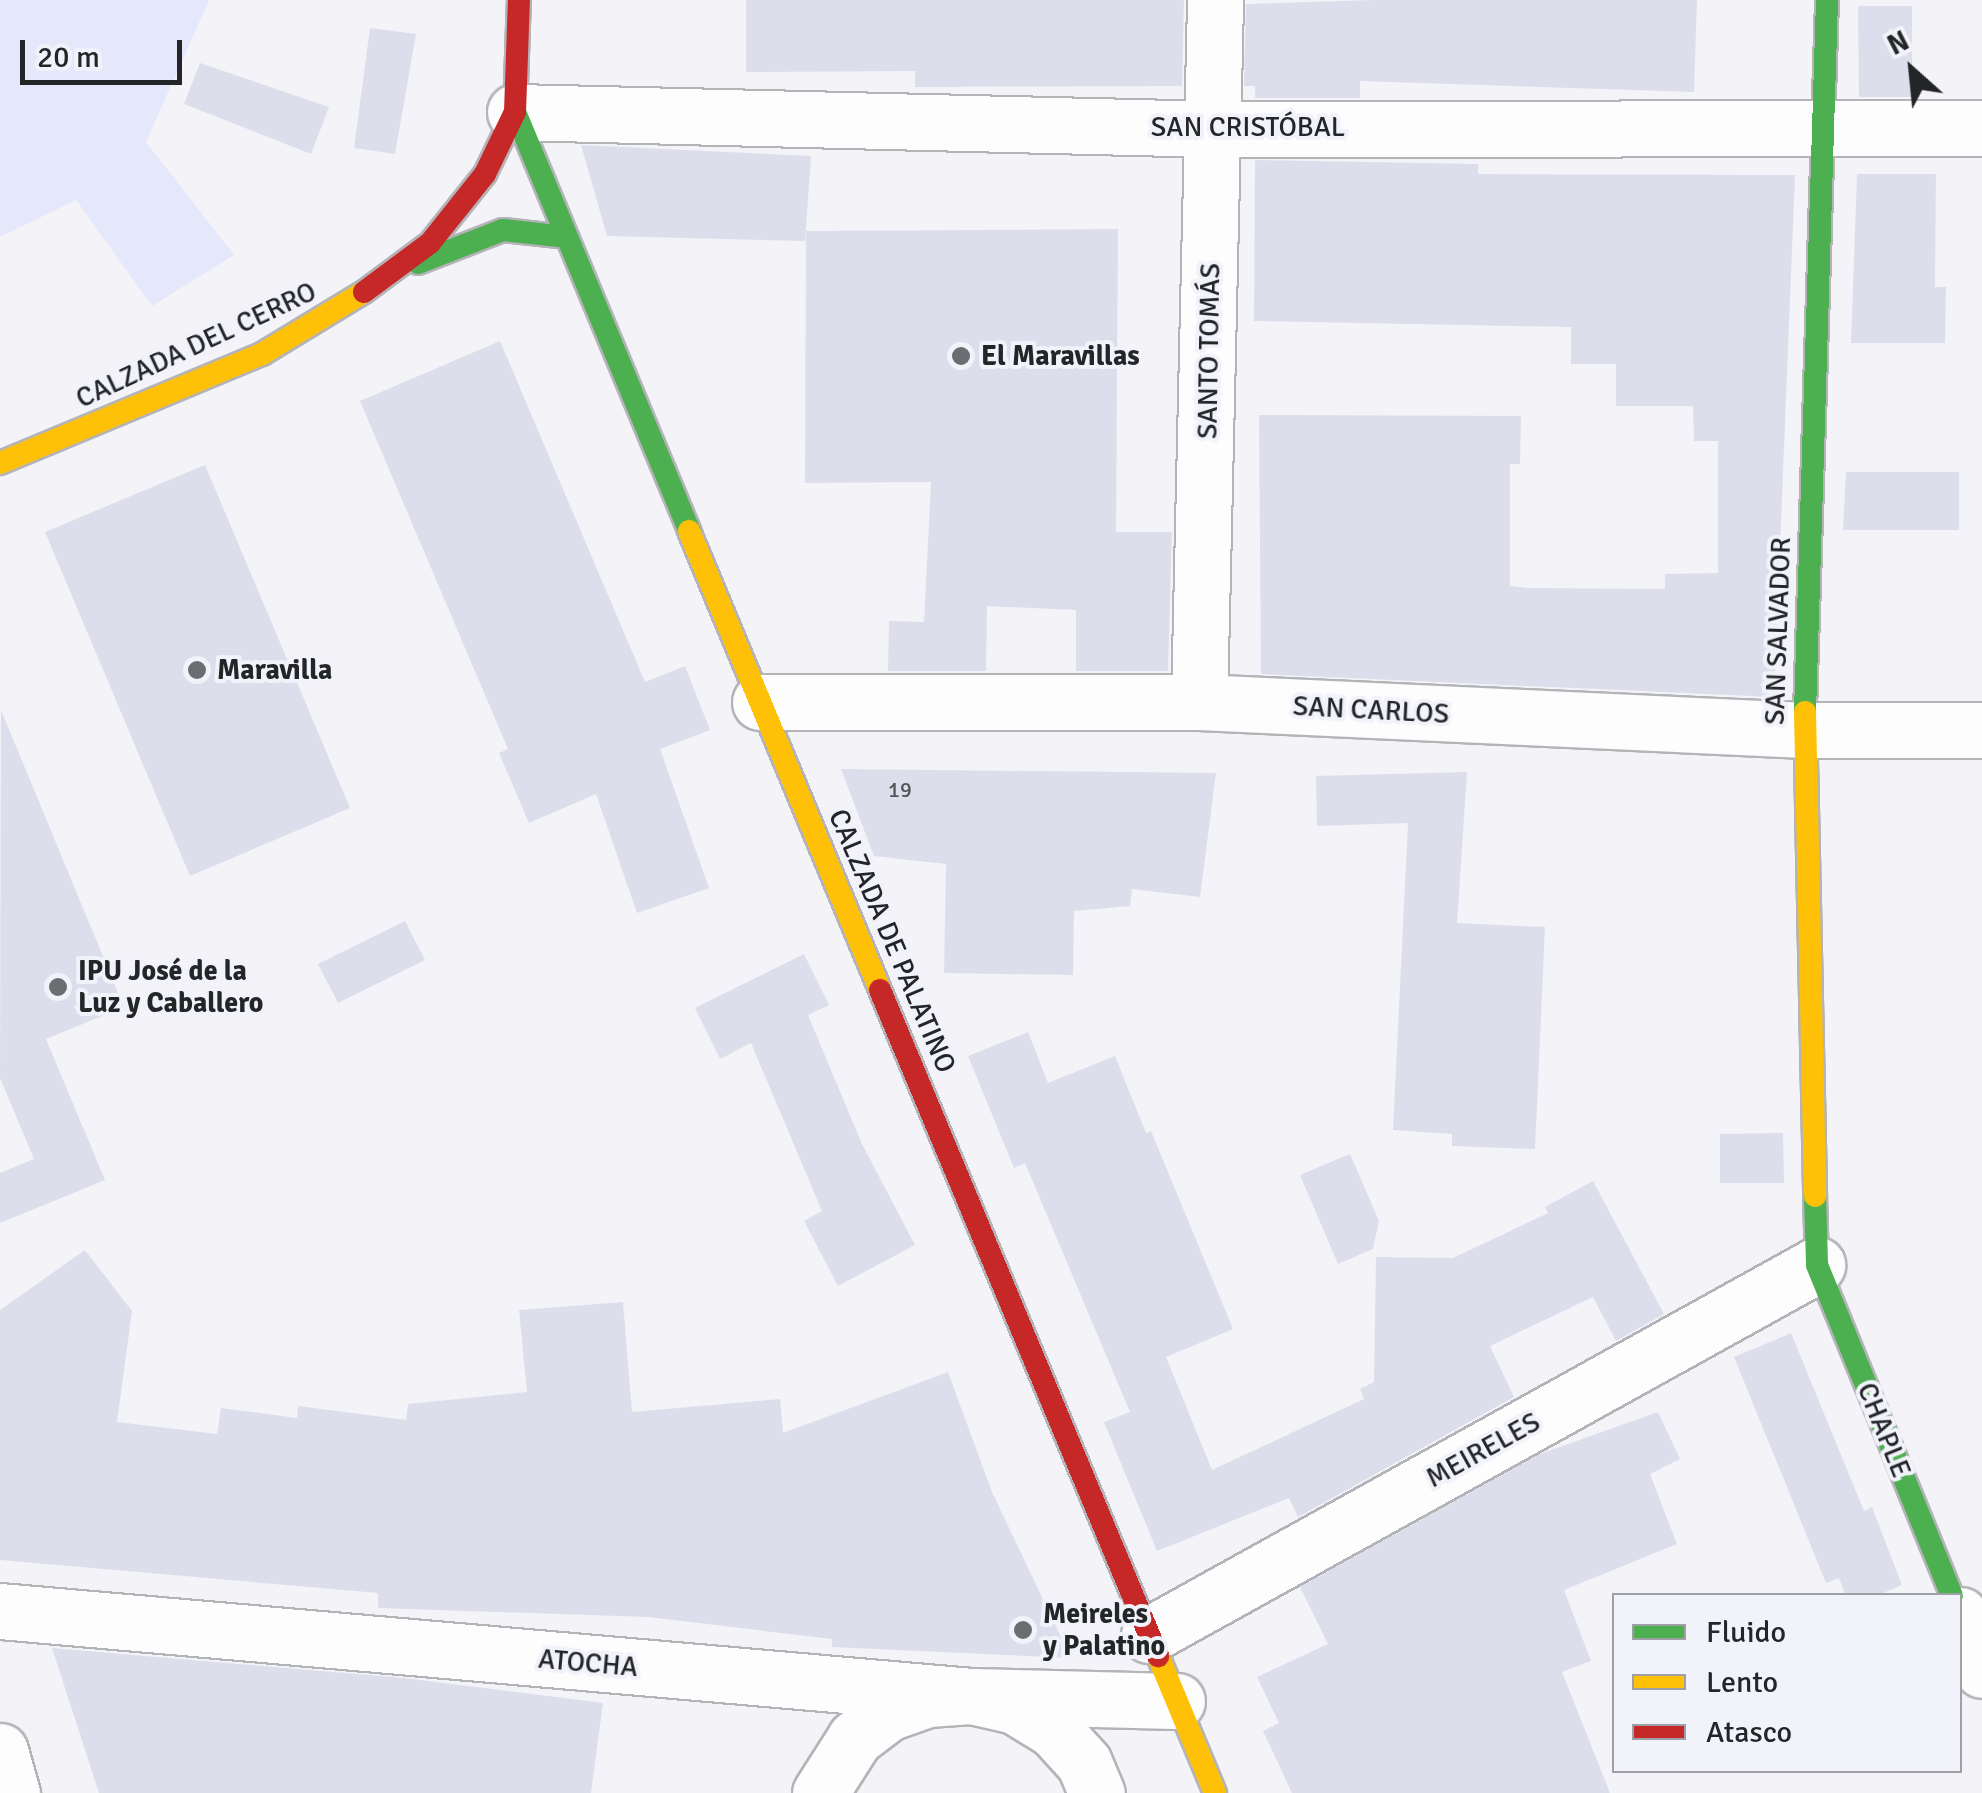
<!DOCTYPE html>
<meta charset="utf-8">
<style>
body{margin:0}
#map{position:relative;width:1982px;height:1793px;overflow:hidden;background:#f3f3f8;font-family:Signika,sans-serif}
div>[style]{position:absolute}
.green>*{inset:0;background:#e5e8fa}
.building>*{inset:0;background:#dcdfeb}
.roads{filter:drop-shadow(2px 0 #b4b4b8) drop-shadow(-2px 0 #b4b4b8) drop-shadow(0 2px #b4b4b8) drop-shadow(0 -2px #b4b4b8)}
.street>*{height:55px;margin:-27.5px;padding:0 27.5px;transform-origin:27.5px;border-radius:27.5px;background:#fdfdfe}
.fast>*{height:22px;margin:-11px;padding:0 11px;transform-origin:11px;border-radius:11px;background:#4caf50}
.slow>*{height:22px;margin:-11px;padding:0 11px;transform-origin:11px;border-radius:11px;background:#ffc107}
.jam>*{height:22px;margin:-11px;padding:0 11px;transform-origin:11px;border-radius:11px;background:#c62828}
.dots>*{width:28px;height:28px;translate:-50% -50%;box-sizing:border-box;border:5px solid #f1f2fa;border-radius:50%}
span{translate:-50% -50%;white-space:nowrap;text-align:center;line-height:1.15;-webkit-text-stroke:8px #f1f2fa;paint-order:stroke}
.number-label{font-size:22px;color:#525458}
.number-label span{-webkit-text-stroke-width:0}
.street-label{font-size:28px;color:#242527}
.poi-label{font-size:28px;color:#242527;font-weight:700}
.left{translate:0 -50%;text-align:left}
.legend{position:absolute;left:1612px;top:1593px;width:350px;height:180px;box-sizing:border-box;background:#f1f2fa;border:2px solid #9fa0a6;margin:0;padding:12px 18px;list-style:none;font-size:30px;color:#242527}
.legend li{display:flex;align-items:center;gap:20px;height:50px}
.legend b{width:50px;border:2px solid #9fa0a6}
.north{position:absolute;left:1862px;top:20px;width:100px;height:100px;-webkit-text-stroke:8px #f1f2fa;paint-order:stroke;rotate:333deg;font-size:28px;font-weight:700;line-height:40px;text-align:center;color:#242527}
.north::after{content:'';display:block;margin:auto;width:35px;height:45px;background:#242527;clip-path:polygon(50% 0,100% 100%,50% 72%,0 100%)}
.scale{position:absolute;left:20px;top:40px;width:162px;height:45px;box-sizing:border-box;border:5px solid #242527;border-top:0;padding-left:12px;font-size:30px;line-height:35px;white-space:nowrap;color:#242527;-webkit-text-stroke:8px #f1f2fa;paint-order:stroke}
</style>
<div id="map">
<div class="green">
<i style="clip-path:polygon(0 0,209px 0,146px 142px,234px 255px,152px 306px,76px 200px,0 237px)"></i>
</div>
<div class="building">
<i style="clip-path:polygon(746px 0,1184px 0,1182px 86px,915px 87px,915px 71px,746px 72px)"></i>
<i style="clip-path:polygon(1373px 0,1697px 0,1694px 92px,1360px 81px,1360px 98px,1255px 98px,1255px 86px,1244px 86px,1246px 4px)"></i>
<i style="clip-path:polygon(1858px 6px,1912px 6px,1912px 97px,1859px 97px)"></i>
<i style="clip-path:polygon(370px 28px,416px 34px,395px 154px,354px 148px)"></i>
<i style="clip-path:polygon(200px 63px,329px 107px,311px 154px,184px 104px)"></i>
<i style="clip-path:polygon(581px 145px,811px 156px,805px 241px,607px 236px)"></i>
<i style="clip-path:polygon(1255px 160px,1478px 164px,1478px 174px,1795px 175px,1774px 697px,1261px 674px,1259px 415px,1521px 416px,1520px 464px,1510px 464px,1510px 586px,1528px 588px,1665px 589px,1665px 574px,1718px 573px,1718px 441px,1694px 441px,1693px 406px,1616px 406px,1616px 364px,1571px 364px,1571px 327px,1254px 321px)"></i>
<i style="clip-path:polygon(1857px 174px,1936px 174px,1935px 287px,1946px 287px,1945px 343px,1851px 343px)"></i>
<i style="clip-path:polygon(1118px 229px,1116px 532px,1172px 532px,1168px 671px,1076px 671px,1076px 610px,987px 606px,986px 671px,888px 671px,889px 621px,924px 622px,931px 482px,805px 483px,806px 231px)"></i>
<i style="clip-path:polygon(500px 341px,645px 682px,685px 666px,710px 730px,660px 749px,709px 888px,637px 913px,596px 794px,529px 823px,499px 753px,508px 749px,360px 401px)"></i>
<i style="clip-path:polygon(205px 465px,350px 808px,190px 876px,45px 532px)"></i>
<i style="clip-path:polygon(1846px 472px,1959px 472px,1959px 530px,1843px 530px)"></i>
<i style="clip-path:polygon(1px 710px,124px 1007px,46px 1039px,105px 1180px,0 1223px,0 1173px,34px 1159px,0 1078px)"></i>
<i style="clip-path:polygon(841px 769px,1216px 773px,1200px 897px,1132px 889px,1130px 906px,1074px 911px,1073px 975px,944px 973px,946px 864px,874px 856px)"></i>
<i style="clip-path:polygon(1467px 772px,1457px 923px,1545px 927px,1535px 1149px,1452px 1146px,1452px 1134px,1393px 1130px,1408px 823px,1317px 826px,1316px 776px)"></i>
<i style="clip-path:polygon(405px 921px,425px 960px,338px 1003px,318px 964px)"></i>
<i style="clip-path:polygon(804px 954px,829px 1005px,808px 1015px,862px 1144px,915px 1245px,838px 1286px,804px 1221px,822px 1211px,751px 1043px,720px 1059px,695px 1008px)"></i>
<i style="clip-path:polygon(1028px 1032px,1048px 1083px,1115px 1056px,1146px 1133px,1151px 1131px,1233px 1329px,1166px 1357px,1212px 1470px,1364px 1399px,1360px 1389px,1374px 1382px,1376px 1257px,1453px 1258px,1548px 1213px,1545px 1207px,1593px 1181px,1664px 1314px,1616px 1341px,1593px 1297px,1490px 1346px,1514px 1397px,1298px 1517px,1289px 1498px,1157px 1551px,1104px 1422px,1130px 1412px,1025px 1163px,1014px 1168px,968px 1056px)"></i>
<i style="clip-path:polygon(1783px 1133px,1784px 1183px,1720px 1183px,1720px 1134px)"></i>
<i style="clip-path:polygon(1350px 1154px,1379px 1221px,1373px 1249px,1338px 1264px,1300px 1175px)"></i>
<i style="clip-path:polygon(85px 1250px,132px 1311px,117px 1422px,217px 1434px,221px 1408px,297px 1418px,298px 1406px,406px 1420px,408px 1404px,527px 1392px,519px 1310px,623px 1302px,632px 1412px,780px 1399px,783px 1433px,948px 1372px,992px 1492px,1071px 1658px,832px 1647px,832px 1639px,648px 1617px,378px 1608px,378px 1593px,0 1560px,0 1310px)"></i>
<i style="clip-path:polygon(1791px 1333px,1864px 1511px,1872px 1507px,1902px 1585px,1876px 1596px,1846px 1596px,1839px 1578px,1826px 1583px,1734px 1357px)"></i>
<i style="clip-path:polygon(1658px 1412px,1680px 1459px,1650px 1474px,1677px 1544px,1564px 1590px,1591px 1661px,1562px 1672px,1610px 1793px,1292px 1793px,1263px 1731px,1279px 1723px,1257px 1677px,1328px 1644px,1300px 1587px,1540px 1454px)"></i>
<i style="clip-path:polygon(52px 1648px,404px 1678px,603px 1703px,591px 1793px,99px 1793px)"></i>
</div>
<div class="roads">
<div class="street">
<i style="left:515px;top:112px;width:699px;rotate:1.39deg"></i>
<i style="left:1214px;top:129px;width:768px;rotate:-0.07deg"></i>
<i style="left:760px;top:702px;width:439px"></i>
<i style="left:1199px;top:702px;width:606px;rotate:2.65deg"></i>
<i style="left:1804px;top:730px;width:178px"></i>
<i style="left:1199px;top:702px;width:702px;rotate:-88.69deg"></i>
<i style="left:0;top:1611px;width:975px;rotate:5deg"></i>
<i style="left:971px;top:1696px;width:206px;rotate:1.4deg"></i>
<i style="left:1960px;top:1615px;width:59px;rotate:68.2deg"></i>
<i style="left:1149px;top:1635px;width:764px;rotate:-28.98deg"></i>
<i style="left:0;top:1751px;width:44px;rotate:74.1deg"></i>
<i style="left:820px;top:1793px;width:65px;rotate:-57.5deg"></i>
<i style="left:855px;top:1738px;width:41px;rotate:-37.1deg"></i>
<i style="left:888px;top:1713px;width:42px;rotate:-19.3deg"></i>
<i style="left:928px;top:1699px;width:43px;rotate:-4deg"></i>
<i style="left:971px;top:1696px;width:45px;rotate:12.8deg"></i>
<i style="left:1015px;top:1706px;width:46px;rotate:31.6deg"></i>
<i style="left:1054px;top:1730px;width:45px;rotate:47.7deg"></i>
<i style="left:1084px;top:1763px;width:33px;rotate:67deg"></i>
</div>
<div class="fast">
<i style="left:515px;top:112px;width:454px;rotate:67.4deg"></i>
<i style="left:418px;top:263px;width:91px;rotate:-21.2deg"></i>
<i style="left:503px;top:230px;width:63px;rotate:6.3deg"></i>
<i style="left:1805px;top:712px;width:712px;rotate:-88.23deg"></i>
<i style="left:1815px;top:1196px;width:69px;rotate:88.3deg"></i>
<i style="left:1817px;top:1265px;width:357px;rotate:67.8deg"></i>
</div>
<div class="slow">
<i style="left:0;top:463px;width:284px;rotate:-22.6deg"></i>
<i style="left:262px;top:354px;width:119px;rotate:-31.3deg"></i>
<i style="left:689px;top:531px;width:497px;rotate:67.4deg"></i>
<i style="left:1805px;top:712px;width:484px;rotate:88.8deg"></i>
<i style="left:1158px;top:1656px;width:148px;rotate:67.4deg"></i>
</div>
<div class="jam">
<i style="left:364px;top:292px;width:82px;rotate:-36.6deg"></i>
<i style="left:430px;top:243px;width:88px;rotate:-51.4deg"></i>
<i style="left:485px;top:174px;width:69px;rotate:-64.2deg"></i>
<i style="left:515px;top:112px;width:112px;rotate:-88deg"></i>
<i style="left:880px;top:990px;width:722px;rotate:67.34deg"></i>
</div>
</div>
<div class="dots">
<i style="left:961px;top:356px;background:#6c6d70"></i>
<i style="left:197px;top:670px;background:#6c6d70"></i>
<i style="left:58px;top:987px;background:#6c6d70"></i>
<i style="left:1023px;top:1630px;background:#6c6d70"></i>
</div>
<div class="number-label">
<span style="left:900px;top:790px">19</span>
</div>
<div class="street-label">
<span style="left:1248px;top:127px">SAN CRISTÓBAL</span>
<span style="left:196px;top:345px;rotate:-25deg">CALZADA DEL CERRO</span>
<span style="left:1209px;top:351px;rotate:-89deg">SANTO TOMÁS</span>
<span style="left:1778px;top:631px;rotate:-88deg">SAN SALVADOR</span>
<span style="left:1371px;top:710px;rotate:3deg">SAN CARLOS</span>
<span style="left:892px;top:941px;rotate:67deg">CALZADA DE PALATINO</span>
<span style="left:1884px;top:1430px;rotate:68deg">CHAPLE</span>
<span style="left:1483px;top:1450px;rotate:-29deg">MEIRELES</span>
<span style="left:588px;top:1663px;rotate:5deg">ATOCHA</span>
</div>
<div class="poi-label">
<span class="left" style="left:981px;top:356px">El Maravillas</span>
<span class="left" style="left:217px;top:670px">Maravilla</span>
<span class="left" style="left:78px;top:987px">IPU José de la<br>Luz y Caballero</span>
<span class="left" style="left:1043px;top:1630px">Meireles<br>y Palatino</span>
</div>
<ul class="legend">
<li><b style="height:12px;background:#4caf50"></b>Fluido</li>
<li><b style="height:12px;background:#ffc107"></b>Lento</li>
<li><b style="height:12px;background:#c62828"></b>Atasco</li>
</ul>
<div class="north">N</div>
<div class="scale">20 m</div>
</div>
